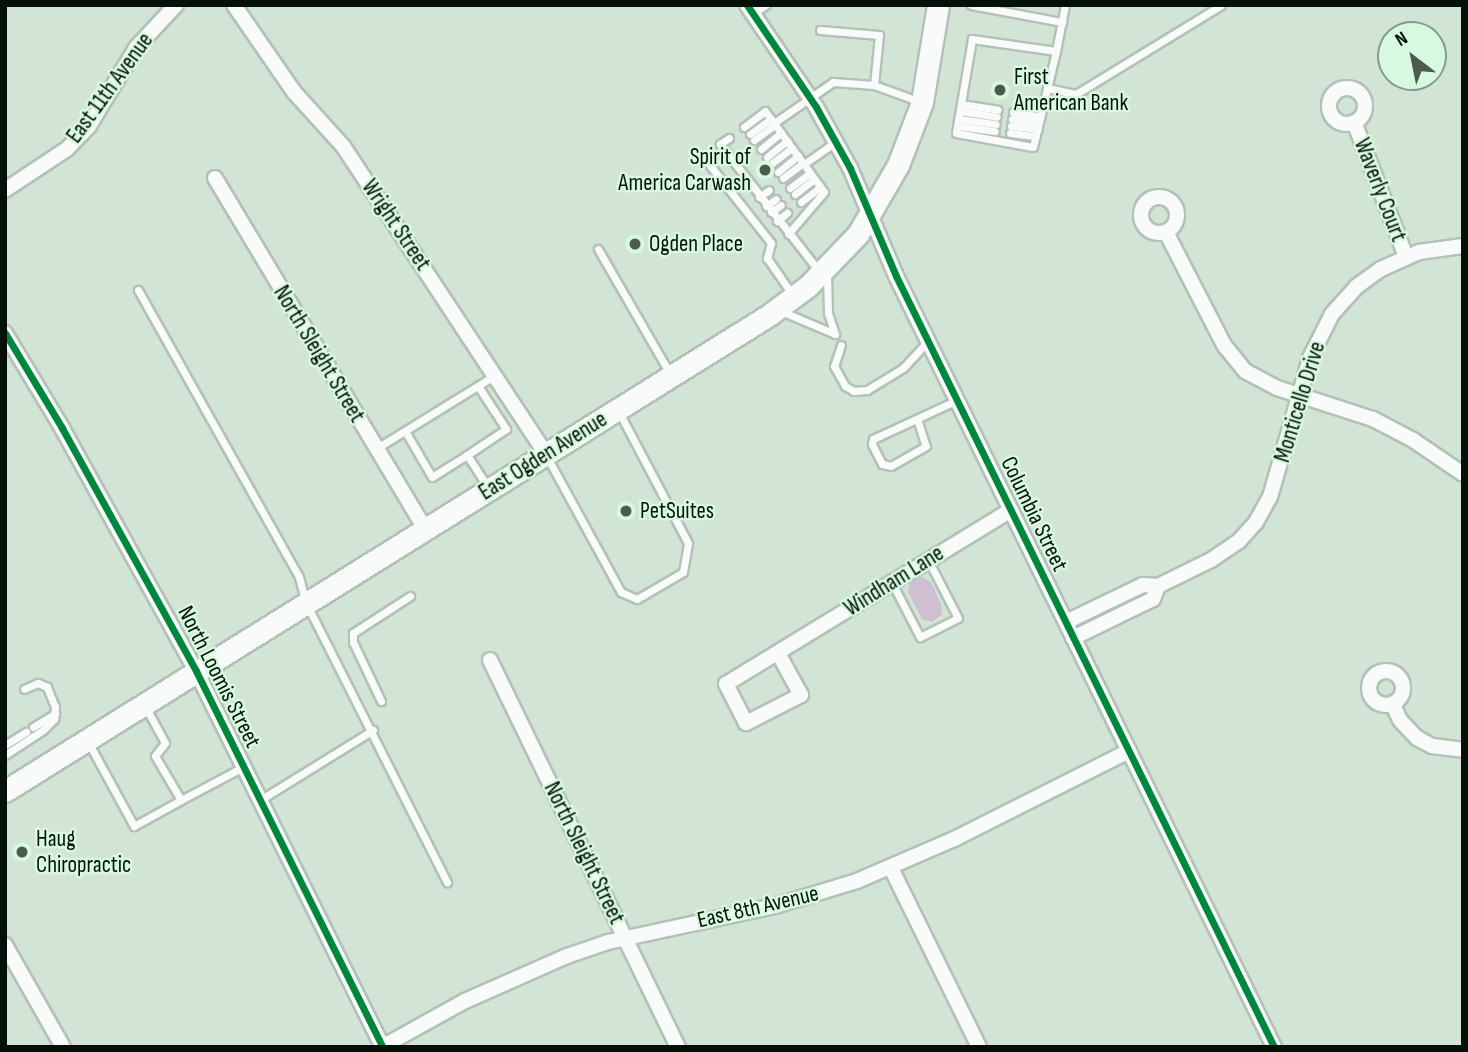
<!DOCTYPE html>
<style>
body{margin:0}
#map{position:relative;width:1468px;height:1052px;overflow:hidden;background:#d2e4d6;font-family:"Sofia Sans Condensed",sans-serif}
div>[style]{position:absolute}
.green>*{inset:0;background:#d0bed3}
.roads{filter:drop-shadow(2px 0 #b3c1b7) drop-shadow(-2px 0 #b3c1b7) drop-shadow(0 2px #b3c1b7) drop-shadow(0 -2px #b3c1b7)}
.service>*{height:7px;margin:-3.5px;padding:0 3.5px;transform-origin:3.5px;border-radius:3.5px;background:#f8fbf9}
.minor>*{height:14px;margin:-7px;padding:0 7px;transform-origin:7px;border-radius:7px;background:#f8fbf9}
.minor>.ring{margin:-7px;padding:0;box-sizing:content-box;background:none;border:14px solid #f8fbf9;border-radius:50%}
.primary>*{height:21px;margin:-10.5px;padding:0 10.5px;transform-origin:10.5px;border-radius:10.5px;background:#f8fbf9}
.cycleway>*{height:7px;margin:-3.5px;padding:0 3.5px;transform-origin:3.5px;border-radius:3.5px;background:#00873e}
.dots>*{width:19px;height:19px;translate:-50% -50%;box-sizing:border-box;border:4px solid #d7f9e0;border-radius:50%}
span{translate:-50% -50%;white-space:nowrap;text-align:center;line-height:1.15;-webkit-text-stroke:5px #d7f9e0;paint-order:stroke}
.poi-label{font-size:23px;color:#051008}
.left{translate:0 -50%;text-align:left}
.right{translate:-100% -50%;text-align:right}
.street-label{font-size:23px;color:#051008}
.frame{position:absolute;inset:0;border:7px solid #051008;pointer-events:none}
.north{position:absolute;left:1377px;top:21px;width:70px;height:70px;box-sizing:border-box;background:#d7f9e0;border:2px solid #839c8a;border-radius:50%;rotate:328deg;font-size:19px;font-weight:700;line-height:28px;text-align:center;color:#051008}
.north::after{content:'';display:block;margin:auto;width:24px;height:32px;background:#4d5a50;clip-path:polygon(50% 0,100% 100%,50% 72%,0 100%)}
</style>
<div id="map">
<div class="green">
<i style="clip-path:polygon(920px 576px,931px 582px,941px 604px,942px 614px,932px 622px,922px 619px,908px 592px,910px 582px)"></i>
</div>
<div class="roads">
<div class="service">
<i style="left:971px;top:5px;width:93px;rotate:10.6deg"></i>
<i style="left:753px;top:13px;width:15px;rotate:-32deg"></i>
<i style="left:820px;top:30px;width:59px;rotate:4.8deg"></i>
<i style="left:879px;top:35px;width:50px;rotate:95.7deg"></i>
<i style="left:1056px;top:51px;width:85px;rotate:-171.9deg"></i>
<i style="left:972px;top:39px;width:95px;rotate:99.7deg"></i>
<i style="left:956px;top:133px;width:78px;rotate:10.3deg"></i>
<i style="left:1033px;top:147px;width:99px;rotate:-76.5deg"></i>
<i style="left:1056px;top:51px;width:47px;rotate:-78.9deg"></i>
<i style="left:1047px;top:88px;width:30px;rotate:12deg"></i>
<i style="left:1076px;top:94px;width:170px;rotate:-31.5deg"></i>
<i style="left:961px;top:104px;width:37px;rotate:9deg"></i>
<i style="left:960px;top:111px;width:37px;rotate:9deg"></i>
<i style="left:1013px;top:112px;width:28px;rotate:10deg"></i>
<i style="left:959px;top:119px;width:37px;rotate:8deg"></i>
<i style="left:1012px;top:119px;width:27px;rotate:8deg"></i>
<i style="left:774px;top:123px;width:72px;rotate:-34.8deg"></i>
<i style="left:833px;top:82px;width:41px;rotate:4.2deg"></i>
<i style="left:874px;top:85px;width:47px;rotate:20deg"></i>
<i style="left:958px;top:126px;width:37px;rotate:8deg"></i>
<i style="left:1011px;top:126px;width:27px;rotate:6deg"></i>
<i style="left:744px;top:127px;width:26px;rotate:-37deg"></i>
<i style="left:765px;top:111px;width:100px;rotate:53.9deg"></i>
<i style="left:824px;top:192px;width:55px;rotate:130.6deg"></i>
<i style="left:1010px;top:133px;width:26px;rotate:7deg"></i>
<i style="left:750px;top:134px;width:26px;rotate:-36deg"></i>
<i style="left:729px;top:138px;width:11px;rotate:146deg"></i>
<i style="left:720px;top:144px;width:160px;rotate:52.1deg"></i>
<i style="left:754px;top:140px;width:26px;rotate:-36deg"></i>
<i style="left:761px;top:149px;width:26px;rotate:-39deg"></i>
<i style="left:767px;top:157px;width:26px;rotate:-39deg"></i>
<i style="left:705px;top:159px;width:107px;rotate:51.8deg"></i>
<i style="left:771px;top:243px;width:16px;rotate:105deg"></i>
<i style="left:767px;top:258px;width:44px;rotate:55.2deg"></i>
<i style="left:772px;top:163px;width:25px;rotate:-37deg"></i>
<i style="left:804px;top:164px;width:38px;rotate:-35deg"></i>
<i style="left:778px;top:172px;width:26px;rotate:-39deg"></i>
<i style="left:783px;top:178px;width:25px;rotate:-37deg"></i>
<i style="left:790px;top:188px;width:25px;rotate:-37deg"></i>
<i style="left:795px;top:194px;width:24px;rotate:-38deg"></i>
<i style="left:759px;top:197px;width:12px;rotate:-35deg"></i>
<i style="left:801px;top:202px;width:24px;rotate:-38deg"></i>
<i style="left:766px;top:206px;width:12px;rotate:-35deg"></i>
<i style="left:771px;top:212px;width:12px;rotate:-35deg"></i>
<i style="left:777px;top:221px;width:13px;rotate:-39deg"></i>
<i style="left:598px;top:249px;width:142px;rotate:60deg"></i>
<i style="left:827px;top:273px;width:40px;rotate:88.6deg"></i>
<i style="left:828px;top:313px;width:22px;rotate:72deg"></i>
<i style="left:138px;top:290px;width:329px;rotate:60.7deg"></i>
<i style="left:299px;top:577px;width:27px;rotate:75deg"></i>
<i style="left:306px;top:603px;width:313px;rotate:63.2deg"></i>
<i style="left:781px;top:311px;width:59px;rotate:23.1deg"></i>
<i style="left:841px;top:345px;width:22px;rotate:108deg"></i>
<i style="left:834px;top:366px;width:23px;rotate:61deg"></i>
<i style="left:845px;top:386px;width:10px;rotate:29deg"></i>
<i style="left:854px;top:391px;width:13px;rotate:-4deg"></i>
<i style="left:867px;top:390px;width:42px;rotate:-31.4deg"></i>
<i style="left:903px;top:368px;width:37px;rotate:-47deg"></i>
<i style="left:917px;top:419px;width:28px;rotate:72deg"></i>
<i style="left:926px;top:446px;width:40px;rotate:150.3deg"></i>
<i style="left:891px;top:466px;width:9px;rotate:-167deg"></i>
<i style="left:882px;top:464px;width:22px;rotate:-117deg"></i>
<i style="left:872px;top:444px;width:5px;rotate:-79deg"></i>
<i style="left:873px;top:439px;width:93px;rotate:-24.9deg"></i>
<i style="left:405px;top:431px;width:53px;rotate:59.6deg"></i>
<i style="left:432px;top:477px;width:41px;rotate:-32.2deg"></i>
<i style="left:467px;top:455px;width:38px;rotate:57deg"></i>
<i style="left:377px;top:448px;width:139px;rotate:-31.7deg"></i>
<i style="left:467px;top:455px;width:47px;rotate:-33.7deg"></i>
<i style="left:506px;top:429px;width:51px;rotate:-123.1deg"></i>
<i style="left:547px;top:457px;width:154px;rotate:61.3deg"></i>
<i style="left:621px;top:592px;width:17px;rotate:24deg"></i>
<i style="left:637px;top:599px;width:53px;rotate:-30.4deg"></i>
<i style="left:683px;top:572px;width:29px;rotate:-80deg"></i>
<i style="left:688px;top:543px;width:150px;rotate:-117.8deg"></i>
<i style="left:892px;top:583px;width:61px;rotate:62.6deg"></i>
<i style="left:920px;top:637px;width:42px;rotate:-26.6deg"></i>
<i style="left:958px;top:618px;width:65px;rotate:-117.3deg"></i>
<i style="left:381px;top:701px;width:65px;rotate:-115.4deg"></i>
<i style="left:353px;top:642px;width:9px;rotate:-90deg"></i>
<i style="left:353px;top:633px;width:68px;rotate:-33deg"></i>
<i style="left:145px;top:706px;width:42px;rotate:61.6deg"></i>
<i style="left:165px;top:743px;width:16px;rotate:128deg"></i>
<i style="left:155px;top:756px;width:51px;rotate:59.4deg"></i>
<i style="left:181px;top:800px;width:70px;rotate:-28deg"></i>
<i style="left:33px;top:727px;width:26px;rotate:-31deg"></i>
<i style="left:88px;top:742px;width:96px;rotate:61.3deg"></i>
<i style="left:134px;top:826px;width:54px;rotate:-29deg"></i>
<i style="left:5px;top:745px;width:25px;rotate:-32deg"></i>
<i style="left:5px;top:755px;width:45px;rotate:-33.3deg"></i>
<i style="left:43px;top:730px;width:16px;rotate:-45deg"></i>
<i style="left:54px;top:719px;width:12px;rotate:-85deg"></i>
<i style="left:55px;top:707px;width:22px;rotate:-112deg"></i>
<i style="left:47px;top:687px;width:10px;rotate:-156deg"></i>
<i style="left:38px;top:683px;width:15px;rotate:157deg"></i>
<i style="left:260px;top:800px;width:133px;rotate:-31.8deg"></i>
</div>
<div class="minor">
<i style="left:234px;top:5px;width:106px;rotate:55.4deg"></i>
<i style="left:294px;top:92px;width:73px;rotate:47.8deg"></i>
<i style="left:343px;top:146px;width:369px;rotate:56.6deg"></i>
<i style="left:747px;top:5px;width:123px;rotate:55.9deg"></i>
<i style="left:816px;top:107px;width:70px;rotate:60.9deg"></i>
<i style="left:850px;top:168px;width:117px;rotate:66.9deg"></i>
<i style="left:896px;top:276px;width:859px;rotate:63.88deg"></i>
<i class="ring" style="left:1329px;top:88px;width:22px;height:22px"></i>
<i style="left:1354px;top:122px;width:145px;rotate:68.9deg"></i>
<i style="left:215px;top:178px;width:409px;rotate:59.1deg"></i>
<i style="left:5px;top:190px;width:74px;rotate:-33.5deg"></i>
<i style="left:67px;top:149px;width:32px;rotate:-46deg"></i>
<i style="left:89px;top:126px;width:91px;rotate:-58.9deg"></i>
<i style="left:136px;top:48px;width:59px;rotate:-47.1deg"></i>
<i class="ring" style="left:1141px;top:197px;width:22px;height:22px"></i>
<i style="left:1166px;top:232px;width:127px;rotate:62.8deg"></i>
<i style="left:1224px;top:345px;width:33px;rotate:51deg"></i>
<i style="left:1245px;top:371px;width:36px;rotate:28deg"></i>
<i style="left:1277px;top:388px;width:101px;rotate:17.9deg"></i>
<i style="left:1373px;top:419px;width:45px;rotate:27.7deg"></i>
<i style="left:1413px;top:440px;width:60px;rotate:34.2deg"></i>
<i style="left:5px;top:333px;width:111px;rotate:59deg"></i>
<i style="left:62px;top:428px;width:277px;rotate:61.1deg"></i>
<i style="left:196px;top:671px;width:420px;rotate:63.6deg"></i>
<i style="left:1066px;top:622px;width:85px;rotate:-25.7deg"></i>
<i style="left:1143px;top:585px;width:15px;rotate:4deg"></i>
<i style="left:1158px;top:586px;width:59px;rotate:-26.1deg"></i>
<i style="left:1211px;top:560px;width:34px;rotate:-34deg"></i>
<i style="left:1239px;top:541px;width:25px;rotate:-48deg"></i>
<i style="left:1256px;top:522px;width:29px;rotate:-61deg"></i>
<i style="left:1270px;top:497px;width:145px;rotate:-73.9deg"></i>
<i style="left:1310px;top:358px;width:49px;rotate:-63.4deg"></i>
<i style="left:1332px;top:314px;width:36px;rotate:-48deg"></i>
<i style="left:1356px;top:287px;width:31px;rotate:-36deg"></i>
<i style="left:1381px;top:269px;width:42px;rotate:-24.1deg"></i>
<i style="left:1419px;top:252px;width:44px;rotate:-7.8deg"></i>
<i style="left:1073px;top:638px;width:89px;rotate:-26deg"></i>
<i style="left:1153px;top:599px;width:14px;rotate:-69deg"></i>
<i style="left:778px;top:653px;width:48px;rotate:61.3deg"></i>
<i style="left:801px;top:695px;width:62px;rotate:153deg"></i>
<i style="left:746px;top:723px;width:44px;rotate:-117.1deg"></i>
<i style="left:726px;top:684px;width:334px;rotate:-31.4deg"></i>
<i style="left:490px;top:660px;width:430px;rotate:64.1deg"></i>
<i class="ring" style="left:1369px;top:671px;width:20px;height:20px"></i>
<i style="left:1393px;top:705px;width:17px;rotate:65deg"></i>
<i style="left:1400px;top:720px;width:25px;rotate:47deg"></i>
<i style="left:1417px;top:738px;width:17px;rotate:28deg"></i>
<i style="left:1432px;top:746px;width:31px;rotate:7deg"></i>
<i style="left:891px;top:868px;width:199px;rotate:63.8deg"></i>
<i style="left:5px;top:945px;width:117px;rotate:60.4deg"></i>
<i style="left:382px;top:1047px;width:95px;rotate:-29deg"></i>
<i style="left:465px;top:1001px;width:111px;rotate:-23.8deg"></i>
<i style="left:567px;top:956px;width:43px;rotate:-18.9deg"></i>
<i style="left:608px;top:942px;width:171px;rotate:-12.2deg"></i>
<i style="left:775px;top:906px;width:86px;rotate:-17deg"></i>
<i style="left:857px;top:881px;width:106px;rotate:-23.4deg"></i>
<i style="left:954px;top:839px;width:196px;rotate:-26.7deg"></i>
</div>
<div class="primary">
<i style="left:5px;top:791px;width:900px;rotate:-31.92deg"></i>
<i style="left:769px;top:315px;width:49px;rotate:-36.6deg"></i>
<i style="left:808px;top:286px;width:72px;rotate:-46.1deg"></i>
<i style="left:858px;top:234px;width:80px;rotate:-59.9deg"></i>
<i style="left:898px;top:165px;width:67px;rotate:-69.1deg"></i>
<i style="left:922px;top:102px;width:98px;rotate:-80.6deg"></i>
</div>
</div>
<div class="cycleway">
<i style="left:747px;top:5px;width:123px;rotate:55.9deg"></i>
<i style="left:816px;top:107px;width:70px;rotate:60.9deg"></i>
<i style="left:850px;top:168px;width:117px;rotate:66.9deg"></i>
<i style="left:896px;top:276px;width:859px;rotate:63.88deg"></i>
<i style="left:5px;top:333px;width:111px;rotate:59deg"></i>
<i style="left:62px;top:428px;width:277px;rotate:61.1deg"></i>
<i style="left:196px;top:671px;width:420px;rotate:63.6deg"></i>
</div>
<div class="dots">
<i style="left:1000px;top:90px;background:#4d5a50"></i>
<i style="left:765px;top:170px;background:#4d5a50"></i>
<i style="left:635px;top:244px;background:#4d5a50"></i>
<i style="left:626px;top:511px;background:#4d5a50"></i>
<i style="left:22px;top:852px;background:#4d5a50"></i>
</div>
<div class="poi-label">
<span class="left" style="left:1014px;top:90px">First<br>American Bank</span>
<span class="right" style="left:751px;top:170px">Spirit of<br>America Carwash</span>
<span class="left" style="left:649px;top:244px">Ogden Place</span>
<span class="left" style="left:640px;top:511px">PetSuites</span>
<span class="left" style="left:36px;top:852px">Haug<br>Chiropractic</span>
</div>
<div class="street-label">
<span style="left:110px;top:88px;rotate:-54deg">East 11th Avenue</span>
<span style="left:1380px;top:190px;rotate:69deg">Waverly Court</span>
<span style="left:396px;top:225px;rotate:56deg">Wright Street</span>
<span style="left:319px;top:354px;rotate:59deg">North Sleight Street</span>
<span style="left:1300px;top:402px;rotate:-73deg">Monticello Drive</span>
<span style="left:543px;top:456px;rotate:-32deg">East Ogden Avenue</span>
<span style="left:1034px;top:514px;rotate:64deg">Columbia Street</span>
<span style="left:894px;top:581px;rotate:-32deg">Windham Lane</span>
<span style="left:219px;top:677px;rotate:63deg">North Loomis Street</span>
<span style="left:584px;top:853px;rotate:64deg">North Sleight Street</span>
<span style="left:758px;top:907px;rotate:-13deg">East 8th Avenue</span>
</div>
<div class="frame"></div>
<div class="north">N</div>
</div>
